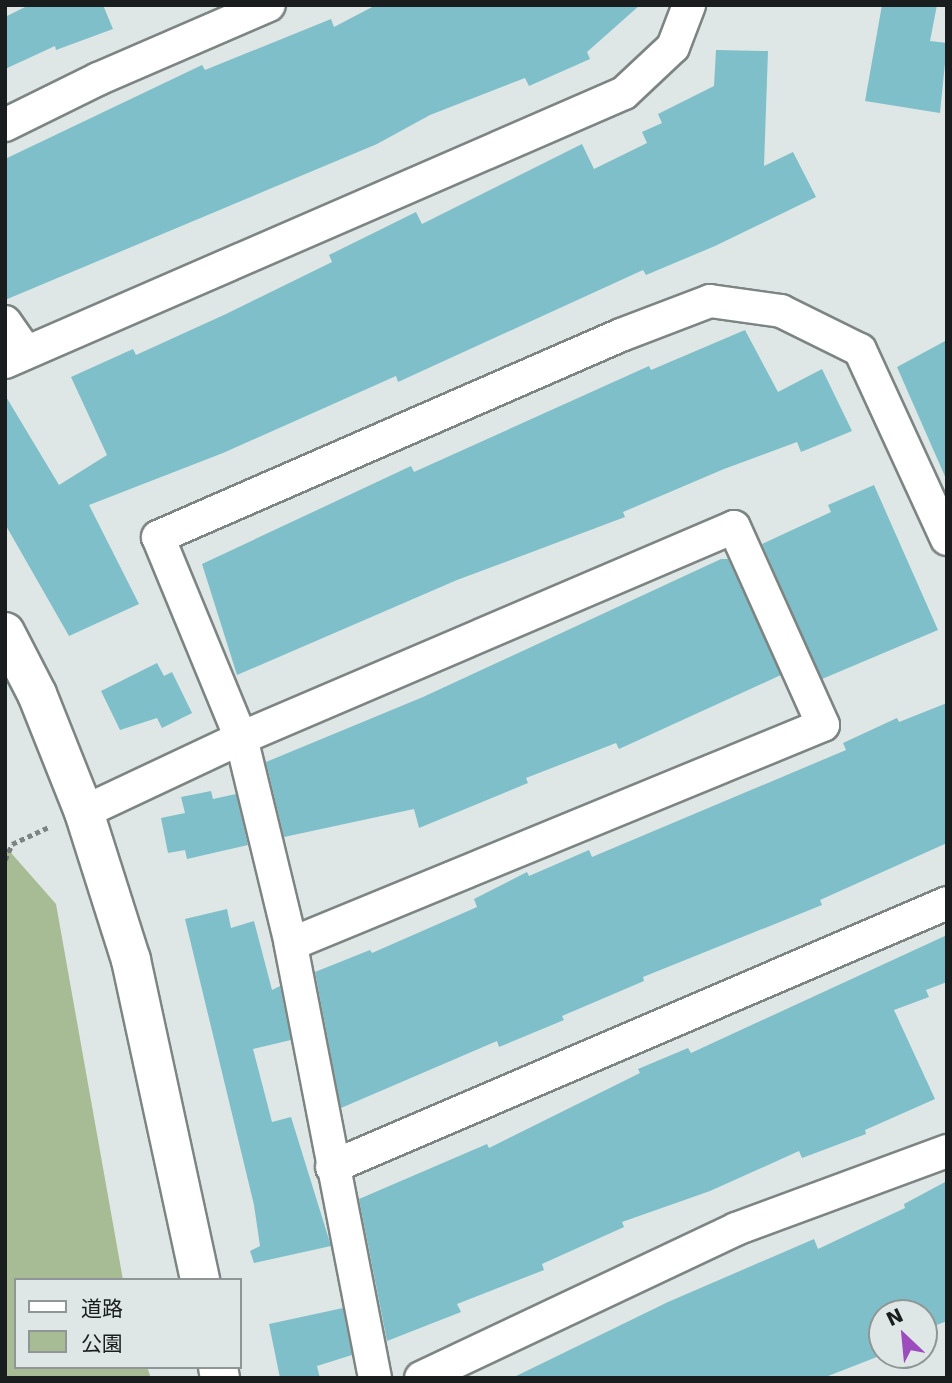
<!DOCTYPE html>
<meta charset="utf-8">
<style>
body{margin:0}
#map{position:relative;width:952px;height:1383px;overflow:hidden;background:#dee7e6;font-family:"DejaVu Sans","Noto Sans JP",sans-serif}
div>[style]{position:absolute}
.green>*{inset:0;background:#a7bc94}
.building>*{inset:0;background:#7ebfca}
.path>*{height:4.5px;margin-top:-2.25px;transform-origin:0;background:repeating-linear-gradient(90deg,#7d8383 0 5px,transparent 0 8.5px)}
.roads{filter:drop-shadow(2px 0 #7d8583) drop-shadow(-2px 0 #7d8583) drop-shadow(0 2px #7d8583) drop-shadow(0 -2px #7d8583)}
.street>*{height:32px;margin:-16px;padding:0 16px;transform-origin:16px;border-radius:16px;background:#fff}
.secondary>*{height:38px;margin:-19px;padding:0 19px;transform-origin:19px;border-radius:19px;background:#fff}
span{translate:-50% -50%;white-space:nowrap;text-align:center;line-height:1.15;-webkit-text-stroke:6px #dee7e6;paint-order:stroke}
.frame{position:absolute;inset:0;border:7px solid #1a1d1d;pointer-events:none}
.legend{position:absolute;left:14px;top:1278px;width:228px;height:91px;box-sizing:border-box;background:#dee7e6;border:2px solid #909696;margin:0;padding:9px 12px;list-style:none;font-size:21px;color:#1a1d1d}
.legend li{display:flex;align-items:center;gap:14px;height:35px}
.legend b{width:35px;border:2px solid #909696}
.north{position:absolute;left:868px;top:1299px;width:70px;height:70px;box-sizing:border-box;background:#dee7e6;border:2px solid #909696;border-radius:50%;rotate:334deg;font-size:19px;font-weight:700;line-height:28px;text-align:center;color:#1a1d1d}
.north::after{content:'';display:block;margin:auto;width:24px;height:32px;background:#9c4cbd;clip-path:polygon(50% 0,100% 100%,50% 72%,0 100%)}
</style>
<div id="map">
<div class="green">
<i style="clip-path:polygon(5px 846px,56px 904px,123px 1280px,16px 1280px,16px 1367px,147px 1367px,151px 1378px,5px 1378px)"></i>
</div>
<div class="building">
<i style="clip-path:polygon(29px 5px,103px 5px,113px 29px,56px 50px,55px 46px,5px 69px,5px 17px)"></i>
<i style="clip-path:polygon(376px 5px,640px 5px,587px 52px,590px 59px,529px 86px,525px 78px,430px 115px,377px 144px,5px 300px,5px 159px,202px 65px,205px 70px,331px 19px,334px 27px)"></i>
<i style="clip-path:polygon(882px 5px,937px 5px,930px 41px,947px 43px,940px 113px,865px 101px)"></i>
<i style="clip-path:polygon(716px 50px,768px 51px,764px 166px,793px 152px,816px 197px,715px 246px,646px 275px,643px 270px,398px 382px,396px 376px,223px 453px,89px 505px,139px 604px,69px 636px,5px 524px,5px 395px,59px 485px,107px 455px,71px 377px,133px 349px,136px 355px,226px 314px,332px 262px,329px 255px,416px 212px,422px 224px,582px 144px,594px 169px,647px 143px,642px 132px,662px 123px,658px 114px,714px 86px)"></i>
<i style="clip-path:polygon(745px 330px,778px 392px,822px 369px,852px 431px,801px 452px,797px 442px,724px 469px,623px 512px,625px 517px,457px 580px,237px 675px,202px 564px,411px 466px,414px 472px,649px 366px,651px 370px)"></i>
<i style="clip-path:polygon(947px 340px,947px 481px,897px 367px)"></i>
<i style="clip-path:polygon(874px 485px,938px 630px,822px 679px,762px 544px,831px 512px,828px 505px)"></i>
<i style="clip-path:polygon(721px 559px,728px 559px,781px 675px,619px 749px,616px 743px,526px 778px,528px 783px,419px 828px,414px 809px,284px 837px,266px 762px,423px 697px)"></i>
<i style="clip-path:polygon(157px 663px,164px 676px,172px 672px,192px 713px,162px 728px,157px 718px,120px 730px,101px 691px)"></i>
<i style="clip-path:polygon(947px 703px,947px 843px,820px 900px,822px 905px,643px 977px,644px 981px,562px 1016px,564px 1020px,499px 1047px,497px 1041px,341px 1108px,315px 972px,370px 950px,372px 953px,477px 907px,474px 899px,527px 872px,529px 876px,589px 850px,592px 857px,846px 750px,843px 743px,897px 718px,899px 722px)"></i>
<i style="clip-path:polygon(211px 791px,213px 799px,236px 794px,248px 845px,187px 859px,185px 850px,168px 853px,161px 818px,185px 813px,181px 797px)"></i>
<i style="clip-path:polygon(227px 909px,231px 928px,254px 921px,272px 990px,280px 986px,291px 1040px,253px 1049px,272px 1122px,291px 1117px,331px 1246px,254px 1263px,250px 1251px,260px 1246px,254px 1205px,185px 919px)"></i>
<i style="clip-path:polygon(947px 935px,947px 982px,926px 990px,929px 997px,894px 1010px,935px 1099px,865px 1130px,866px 1134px,802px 1158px,799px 1151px,710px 1191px,622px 1222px,624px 1227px,542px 1264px,544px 1270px,457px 1304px,461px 1312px,387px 1341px,359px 1199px,487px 1144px,489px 1148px,640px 1073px,638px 1069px,688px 1048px,691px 1053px)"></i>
<i style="clip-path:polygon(947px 1181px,947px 1321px,924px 1330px,924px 1313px,882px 1313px,882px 1355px,823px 1378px,512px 1378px,668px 1302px,814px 1239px,818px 1249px,905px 1208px,904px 1204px)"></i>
<i style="clip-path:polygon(343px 1308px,352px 1355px,317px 1366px,320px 1378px,280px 1378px,269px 1324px)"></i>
</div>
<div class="path">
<i style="left:5px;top:860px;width:17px;rotate:-66deg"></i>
<i style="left:12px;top:844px;width:41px;rotate:-24.7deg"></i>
</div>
<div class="roads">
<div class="street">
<i style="left:5px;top:125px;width:104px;rotate:-26.3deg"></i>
<i style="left:98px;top:79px;width:186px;rotate:-23.4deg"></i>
<i style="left:5px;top:322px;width:35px;rotate:55deg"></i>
<i style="left:5px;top:362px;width:675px;rotate:-23.49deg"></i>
<i style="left:624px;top:93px;width:67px;rotate:-43.2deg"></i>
<i style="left:673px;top:47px;width:45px;rotate:-69.1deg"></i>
<i style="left:84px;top:812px;width:174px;rotate:-25.2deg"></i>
<i style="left:241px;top:738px;width:536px;rotate:-23.17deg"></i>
<i style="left:734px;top:527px;width:217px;rotate:65.8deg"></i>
<i style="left:823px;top:725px;width:575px;rotate:157.63deg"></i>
<i style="left:332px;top:1167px;width:669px;rotate:-23.23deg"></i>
<i style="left:375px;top:1378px;width:442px;rotate:-101deg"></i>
<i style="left:291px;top:944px;width:212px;rotate:-103.6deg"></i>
<i style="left:241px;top:738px;width:217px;rotate:-112.4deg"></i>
<i style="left:158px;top:537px;width:505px;rotate:-23.57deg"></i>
<i style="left:621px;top:335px;width:95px;rotate:-20.9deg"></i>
<i style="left:710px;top:301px;width:72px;rotate:8deg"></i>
<i style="left:781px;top:311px;width:88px;rotate:26.3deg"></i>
<i style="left:860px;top:350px;width:208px;rotate:65.3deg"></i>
<i style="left:421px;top:1378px;width:348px;rotate:-25.3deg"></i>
<i style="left:736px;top:1229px;width:225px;rotate:-20.3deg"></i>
</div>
<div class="secondary">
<i style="left:5px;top:632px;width:70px;rotate:62.7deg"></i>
<i style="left:37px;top:694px;width:127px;rotate:68.3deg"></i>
<i style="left:84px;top:812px;width:155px;rotate:72.4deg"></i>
<i style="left:131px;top:960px;width:327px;rotate:77.8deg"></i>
<i style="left:218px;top:1367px;width:11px;rotate:80deg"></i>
</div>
</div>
<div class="frame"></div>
<ul class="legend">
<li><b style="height:9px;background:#fff"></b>道路</li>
<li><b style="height:19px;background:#a7bc94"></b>公園</li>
</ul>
<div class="north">N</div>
</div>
